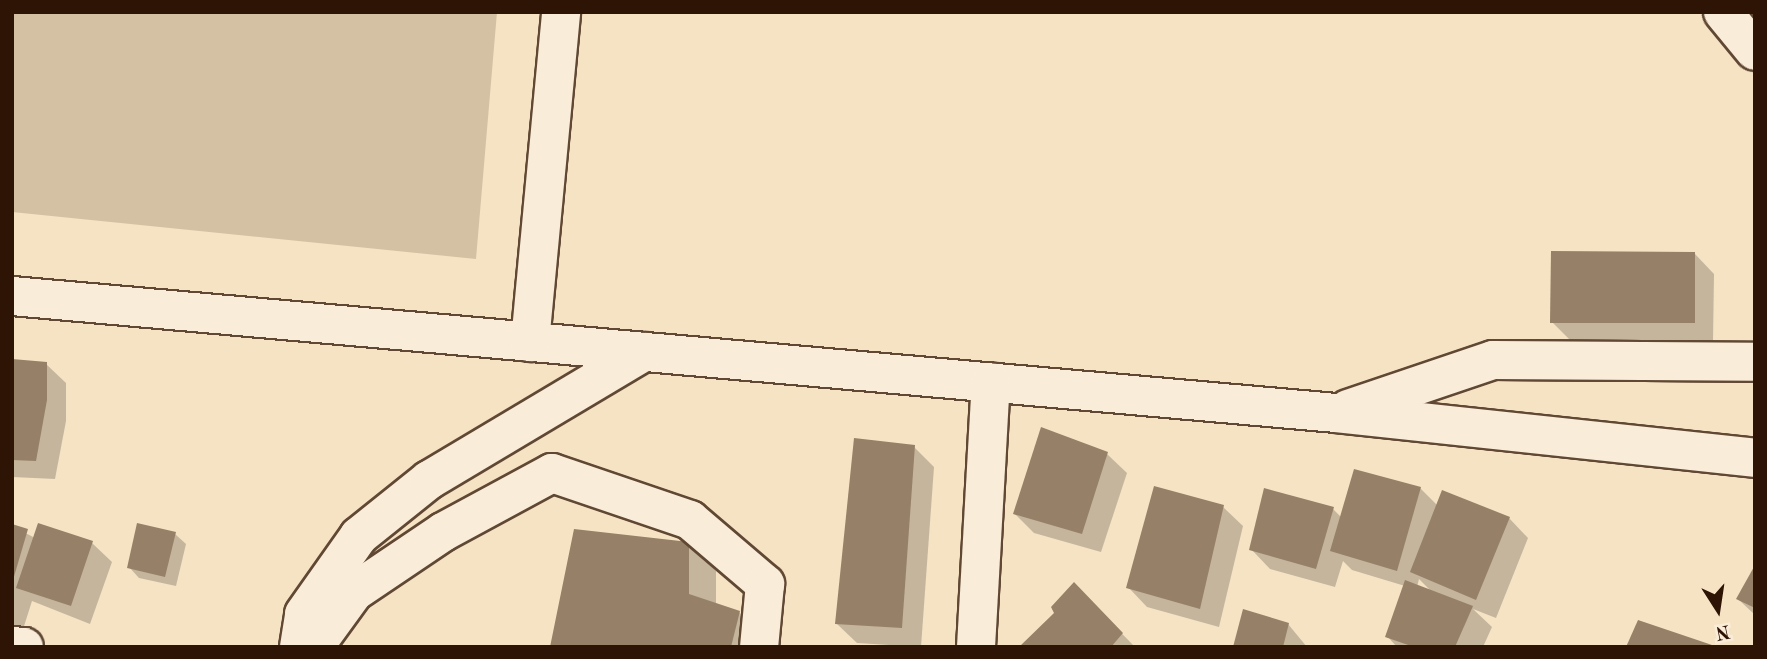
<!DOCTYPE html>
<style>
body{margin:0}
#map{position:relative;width:1767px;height:659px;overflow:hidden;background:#f6e3c4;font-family:"Old Standard TT",serif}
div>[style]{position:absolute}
.green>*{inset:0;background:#d4c0a3}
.shadow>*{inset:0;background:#0003}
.building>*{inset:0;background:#968068}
.roads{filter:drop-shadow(2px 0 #604834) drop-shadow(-2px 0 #604834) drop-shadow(0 2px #604834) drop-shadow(0 -2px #604834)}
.minor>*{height:38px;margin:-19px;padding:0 19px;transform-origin:19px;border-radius:19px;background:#f9edd9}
span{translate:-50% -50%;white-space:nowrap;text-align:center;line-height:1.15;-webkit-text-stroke:5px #f9edd9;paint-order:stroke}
.frame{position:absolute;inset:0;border:14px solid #2e1404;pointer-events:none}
.north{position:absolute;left:1683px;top:575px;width:70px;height:70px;-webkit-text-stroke:5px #f9edd9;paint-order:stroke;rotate:168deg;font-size:19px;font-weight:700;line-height:28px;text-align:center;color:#2e1404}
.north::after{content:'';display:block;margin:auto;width:24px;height:32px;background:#2e1404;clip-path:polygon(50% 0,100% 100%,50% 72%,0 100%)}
</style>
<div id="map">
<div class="green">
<i style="clip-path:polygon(12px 12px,497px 12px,476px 259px,12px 212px)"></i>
</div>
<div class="shadow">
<i style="clip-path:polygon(1695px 254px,1714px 274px,1713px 342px,1571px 341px,1552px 322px)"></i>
<i style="clip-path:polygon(12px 361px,46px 364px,66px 383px,66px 421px,55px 479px,12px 477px)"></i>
<i style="clip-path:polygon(914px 447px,934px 467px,921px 647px,857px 643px,837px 624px)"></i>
<i style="clip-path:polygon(1107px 454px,1127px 473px,1101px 552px,1034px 533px,1015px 514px)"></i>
<i style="clip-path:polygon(evenodd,1420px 488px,1438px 506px,1509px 518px,1528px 538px,1496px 618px,1473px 609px,1492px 627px,1483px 647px,1397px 647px,1387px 636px,1405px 586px,1352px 570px,1343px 561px,1335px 587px,1270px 569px,1251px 549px,1333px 509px,1342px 518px,1420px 488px,1419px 579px,1433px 593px,1417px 587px,1419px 579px)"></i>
<i style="clip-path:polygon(1223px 507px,1243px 526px,1219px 627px,1147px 607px,1128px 587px)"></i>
<i style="clip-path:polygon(12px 526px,35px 538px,92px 543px,112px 562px,90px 624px,32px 601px,19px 642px,12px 640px)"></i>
<i style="clip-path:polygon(175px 534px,186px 544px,176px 586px,139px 578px,129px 567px)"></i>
<i style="clip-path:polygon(688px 544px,716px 571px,716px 605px,739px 612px,766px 640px,765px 647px,552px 647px)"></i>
<i style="clip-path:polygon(1755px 569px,1755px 615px,1738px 599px)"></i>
<i style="clip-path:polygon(1093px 604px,1135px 647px,1022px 647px)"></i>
<i style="clip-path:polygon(1288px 624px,1307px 647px,1235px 647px)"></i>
</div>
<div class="building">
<i style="clip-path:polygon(1551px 251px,1695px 252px,1695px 323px,1550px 323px)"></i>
<i style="clip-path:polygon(12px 359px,47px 362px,47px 400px,36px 461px,12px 460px)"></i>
<i style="clip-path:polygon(1041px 427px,1108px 452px,1082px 534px,1013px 514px)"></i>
<i style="clip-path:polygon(854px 438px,915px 445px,902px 628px,835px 624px)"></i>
<i style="clip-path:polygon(1354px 469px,1421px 487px,1397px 571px,1330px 551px)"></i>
<i style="clip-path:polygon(1154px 486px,1224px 505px,1200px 609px,1126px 588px)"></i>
<i style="clip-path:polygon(1264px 488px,1334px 507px,1316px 569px,1249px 550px)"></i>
<i style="clip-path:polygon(1442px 490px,1510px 517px,1476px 600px,1410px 572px)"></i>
<i style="clip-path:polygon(38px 523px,93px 541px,71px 606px,16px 588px)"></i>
<i style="clip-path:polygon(137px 523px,176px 532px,165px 577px,127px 568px)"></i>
<i style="clip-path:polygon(12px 524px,28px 529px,13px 580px,12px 580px)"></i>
<i style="clip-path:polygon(574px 529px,689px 542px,689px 594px,740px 611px,731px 647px,550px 647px)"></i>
<i style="clip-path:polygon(1755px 565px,1755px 608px,1736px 599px)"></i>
<i style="clip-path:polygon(1405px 580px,1473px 606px,1455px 647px,1414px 647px,1385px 637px)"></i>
<i style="clip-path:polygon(1074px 582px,1123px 633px,1111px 647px,1019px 647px,1054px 613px,1051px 607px)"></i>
<i style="clip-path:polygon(1243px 609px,1289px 623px,1283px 647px,1233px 647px)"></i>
<i style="clip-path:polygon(1638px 620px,1715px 646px,1715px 647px,1626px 647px)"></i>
</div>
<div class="roads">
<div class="minor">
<i style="left:1723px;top:12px;width:50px;rotate:50.6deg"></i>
<i style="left:12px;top:296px;width:1329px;rotate:5.05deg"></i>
<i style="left:1336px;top:413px;width:421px;rotate:6.1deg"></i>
<i style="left:530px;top:342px;width:331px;rotate:-84.6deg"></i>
<i style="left:1348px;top:409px;width:153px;rotate:-18.7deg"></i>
<i style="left:1493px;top:360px;width:262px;rotate:0.4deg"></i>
<i style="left:12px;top:646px;width:12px;rotate:5deg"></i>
<i style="left:299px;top:647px;width:33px;rotate:-81deg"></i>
<i style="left:304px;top:614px;width:95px;rotate:-54.8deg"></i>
<i style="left:359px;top:536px;width:90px;rotate:-38.7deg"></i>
<i style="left:429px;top:480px;width:250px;rotate:-30.8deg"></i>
<i style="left:314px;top:647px;width:68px;rotate:-54deg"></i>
<i style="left:354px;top:592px;width:107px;rotate:-34deg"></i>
<i style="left:443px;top:532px;width:124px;rotate:-28.4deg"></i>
<i style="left:552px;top:473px;width:146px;rotate:18.8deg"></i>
<i style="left:690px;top:520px;width:99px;rotate:40.5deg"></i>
<i style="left:765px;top:584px;width:63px;rotate:95.4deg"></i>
<i style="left:976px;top:647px;width:265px;rotate:-86.8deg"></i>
</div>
</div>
<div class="frame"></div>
<div class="north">N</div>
</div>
